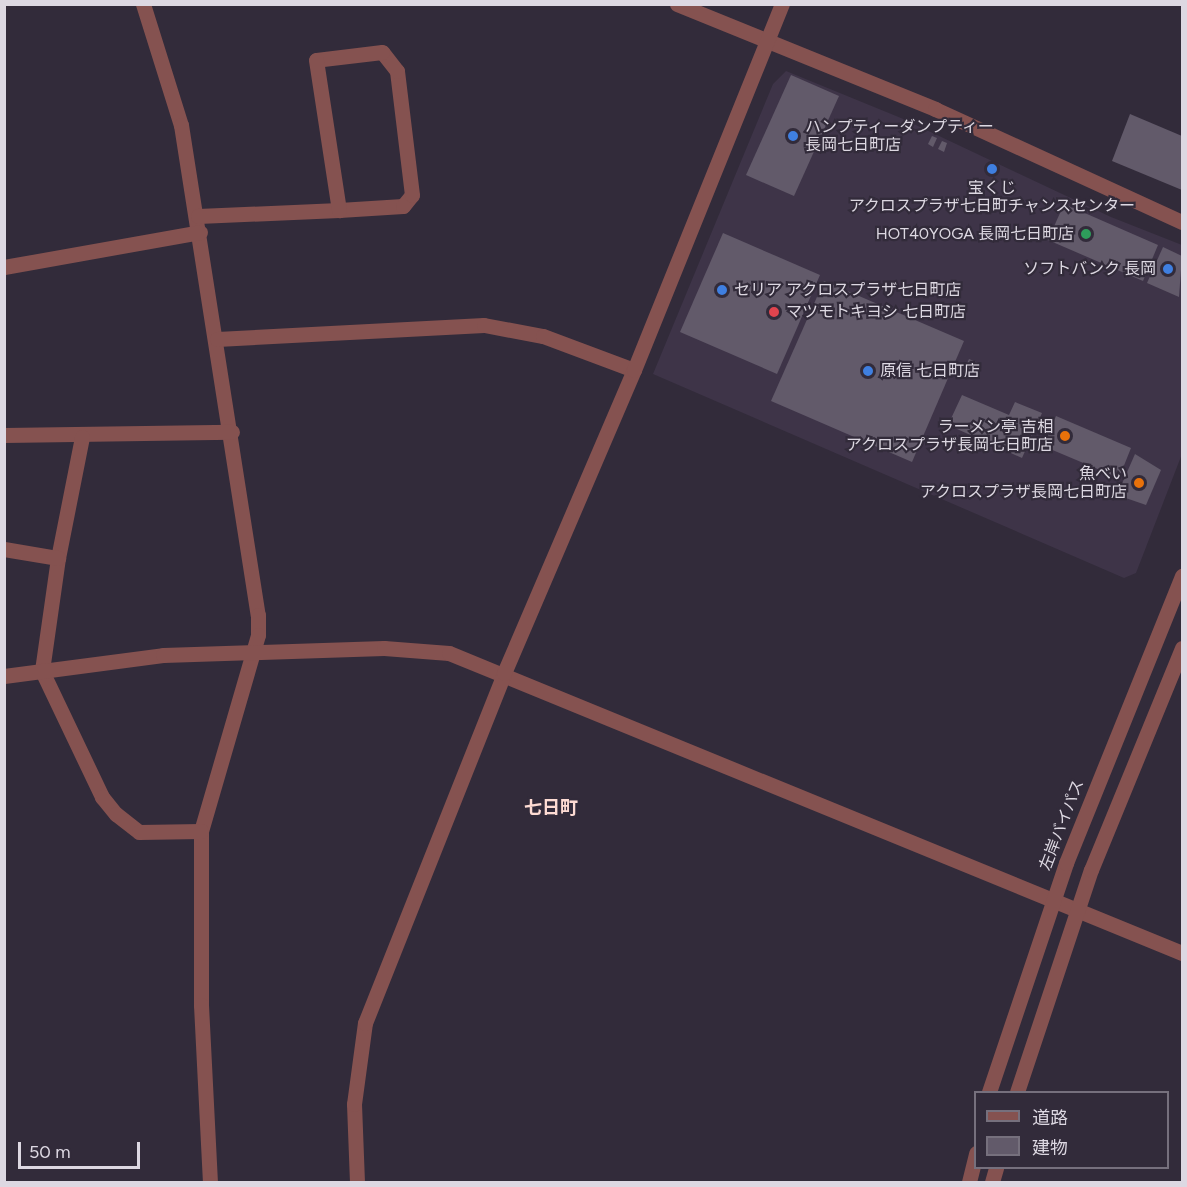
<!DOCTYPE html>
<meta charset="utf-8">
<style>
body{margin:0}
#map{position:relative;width:1187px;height:1187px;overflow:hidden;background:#322b3a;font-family:Figtree,"Noto Sans JP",sans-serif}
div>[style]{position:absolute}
.built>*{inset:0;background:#3e3448}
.building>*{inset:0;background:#625a6a}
.minor>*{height:15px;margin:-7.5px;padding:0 7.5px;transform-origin:7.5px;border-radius:7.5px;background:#855250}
.dots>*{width:16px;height:16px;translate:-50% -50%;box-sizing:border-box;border:3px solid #322b3a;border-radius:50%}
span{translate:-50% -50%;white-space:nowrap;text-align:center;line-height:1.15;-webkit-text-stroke:4.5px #322b3a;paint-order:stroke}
.poi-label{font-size:16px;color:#ddd8e2}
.left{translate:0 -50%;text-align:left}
.right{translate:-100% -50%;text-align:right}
.street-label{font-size:16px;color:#ddd8e2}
.neighbourhood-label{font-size:18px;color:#fddbd3;font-weight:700}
.frame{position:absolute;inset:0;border:6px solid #ddd8e2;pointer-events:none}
.legend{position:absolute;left:974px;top:1091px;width:195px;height:78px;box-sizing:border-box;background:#322b3a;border:2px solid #76707d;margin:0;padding:8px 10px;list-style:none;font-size:18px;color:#ddd8e2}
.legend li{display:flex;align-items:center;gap:12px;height:30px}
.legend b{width:30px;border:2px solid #76707d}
.scale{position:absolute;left:18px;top:1142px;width:122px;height:27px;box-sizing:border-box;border:3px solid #ddd8e2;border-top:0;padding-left:8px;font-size:18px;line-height:21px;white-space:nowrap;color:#ddd8e2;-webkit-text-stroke:4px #322b3a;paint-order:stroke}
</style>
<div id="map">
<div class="built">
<i style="clip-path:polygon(786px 71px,901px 118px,1111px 217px,1182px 245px,1182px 454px,1136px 573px,1124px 578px,653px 374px,773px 84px)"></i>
</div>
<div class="building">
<i style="clip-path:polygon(791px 75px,839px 96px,794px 196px,746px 175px)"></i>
<i style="clip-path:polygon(1130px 114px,1182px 136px,1182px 190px,1112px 161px)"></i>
<i style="clip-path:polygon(932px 136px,937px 138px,933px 147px,928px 144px)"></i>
<i style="clip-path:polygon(942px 141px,947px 143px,944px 152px,938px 149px)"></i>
<i style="clip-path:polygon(991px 164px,997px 167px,994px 175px,987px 172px)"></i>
<i style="clip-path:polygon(1064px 204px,1158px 245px,1143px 281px,1048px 240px)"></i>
<i style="clip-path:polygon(723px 233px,820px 275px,777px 374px,680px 332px)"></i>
<i style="clip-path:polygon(1163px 247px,1182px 256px,1179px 297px,1147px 283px)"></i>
<i style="clip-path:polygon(824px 281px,964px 341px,912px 462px,771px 401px)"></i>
<i style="clip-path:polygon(969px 359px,981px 364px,975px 378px,963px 372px)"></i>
<i style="clip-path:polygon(962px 395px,1009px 415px,1015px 402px,1042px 413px,1022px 458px,948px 425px)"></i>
<i style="clip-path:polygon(1056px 416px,1131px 448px,1119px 478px,1043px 446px)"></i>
<i style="clip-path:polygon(1135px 454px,1161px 470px,1146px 505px,1117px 495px)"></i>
</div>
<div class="minor">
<i style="left:143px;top:4px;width:127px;rotate:72.6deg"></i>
<i style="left:181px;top:125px;width:496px;rotate:81.1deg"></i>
<i style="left:258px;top:615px;width:20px;rotate:90deg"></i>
<i style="left:258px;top:635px;width:204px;rotate:106.2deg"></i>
<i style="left:201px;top:831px;width:174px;rotate:90deg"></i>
<i style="left:201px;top:1005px;width:177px;rotate:87.1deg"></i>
<i style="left:677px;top:4px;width:279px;rotate:22.1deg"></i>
<i style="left:935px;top:109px;width:272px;rotate:24.6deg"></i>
<i style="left:198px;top:216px;width:141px;rotate:-2.4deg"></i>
<i style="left:339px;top:210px;width:64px;rotate:-3.6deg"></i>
<i style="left:403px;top:206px;width:14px;rotate:-51deg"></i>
<i style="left:412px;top:195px;width:125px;rotate:-96.9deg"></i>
<i style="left:397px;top:71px;width:24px;rotate:-128deg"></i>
<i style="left:382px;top:52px;width:66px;rotate:173.1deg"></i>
<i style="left:316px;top:60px;width:152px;rotate:81.3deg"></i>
<i style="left:4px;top:267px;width:199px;rotate:-10.1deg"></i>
<i style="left:217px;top:339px;width:267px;rotate:-3deg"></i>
<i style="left:484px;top:325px;width:60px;rotate:10.6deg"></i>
<i style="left:543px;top:336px;width:97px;rotate:20.5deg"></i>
<i style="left:4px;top:435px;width:228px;rotate:-0.8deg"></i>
<i style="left:82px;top:437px;width:123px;rotate:101.2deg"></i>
<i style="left:58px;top:558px;width:114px;rotate:98.1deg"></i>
<i style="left:42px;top:671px;width:140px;rotate:64.5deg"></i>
<i style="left:102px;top:797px;width:22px;rotate:51deg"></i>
<i style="left:116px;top:814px;width:29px;rotate:38deg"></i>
<i style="left:139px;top:832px;width:62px;rotate:-0.9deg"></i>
<i style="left:4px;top:549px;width:55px;rotate:9.5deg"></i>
<i style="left:4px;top:676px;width:160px;rotate:-7.5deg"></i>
<i style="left:163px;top:655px;width:221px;rotate:-1.8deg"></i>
<i style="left:384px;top:648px;width:65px;rotate:4.4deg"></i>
<i style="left:449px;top:653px;width:792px;rotate:22.26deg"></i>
<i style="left:989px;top:1092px;width:242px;rotate:-71.4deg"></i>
<i style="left:1066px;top:863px;width:310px;rotate:-68deg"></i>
<i style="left:1017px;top:1092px;width:234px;rotate:-71.6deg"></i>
<i style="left:1091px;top:870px;width:240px;rotate:-67.7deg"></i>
<i style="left:357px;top:1182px;width:78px;rotate:-92.2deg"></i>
<i style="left:354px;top:1104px;width:82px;rotate:-82.3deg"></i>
<i style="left:365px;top:1023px;width:377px;rotate:-68.3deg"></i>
<i style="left:504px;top:673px;width:330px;rotate:-66.8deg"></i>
<i style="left:634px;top:370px;width:395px;rotate:-68deg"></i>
<i style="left:969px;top:1182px;width:30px;rotate:-76deg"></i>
<i style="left:992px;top:1182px;width:15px;rotate:-74deg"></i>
</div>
<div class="dots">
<i style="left:793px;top:136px;background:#3f7fe0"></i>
<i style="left:992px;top:169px;background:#3f7fe0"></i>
<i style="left:1086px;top:234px;background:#2e9e5b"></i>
<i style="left:1168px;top:269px;background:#3f7fe0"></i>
<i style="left:722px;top:290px;background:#3f7fe0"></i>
<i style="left:774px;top:312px;background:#e0444e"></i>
<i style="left:868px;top:371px;background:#3f7fe0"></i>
<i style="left:1065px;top:436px;background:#e8710a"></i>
<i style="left:1139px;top:483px;background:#e8710a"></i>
</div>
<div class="poi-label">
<span class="left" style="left:805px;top:136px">ハンプティーダンプティー<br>長岡七日町店</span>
<span style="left:992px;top:197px">宝くじ<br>アクロスプラザ七日町チャンスセンター</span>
<span class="right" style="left:1074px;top:234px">HOT40YOGA 長岡七日町店</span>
<span class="right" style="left:1156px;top:269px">ソフトバンク 長岡</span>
<span class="left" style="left:734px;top:290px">セリア アクロスプラザ七日町店</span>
<span class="left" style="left:786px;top:312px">マツモトキヨシ 七日町店</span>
<span class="left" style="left:880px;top:371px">原信 七日町店</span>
<span class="right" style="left:1053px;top:436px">ラーメン亭 吉相<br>アクロスプラザ長岡七日町店</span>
<span class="right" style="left:1127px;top:483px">魚べい<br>アクロスプラザ長岡七日町店</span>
</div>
<div class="street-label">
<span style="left:1062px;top:825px;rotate:-69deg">左岸バイパス</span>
</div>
<div class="neighbourhood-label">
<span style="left:551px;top:808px">七日町</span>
</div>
<div class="frame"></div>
<ul class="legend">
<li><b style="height:8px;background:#855250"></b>道路</li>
<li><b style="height:16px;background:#625a6a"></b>建物</li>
</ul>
<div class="scale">50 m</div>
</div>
